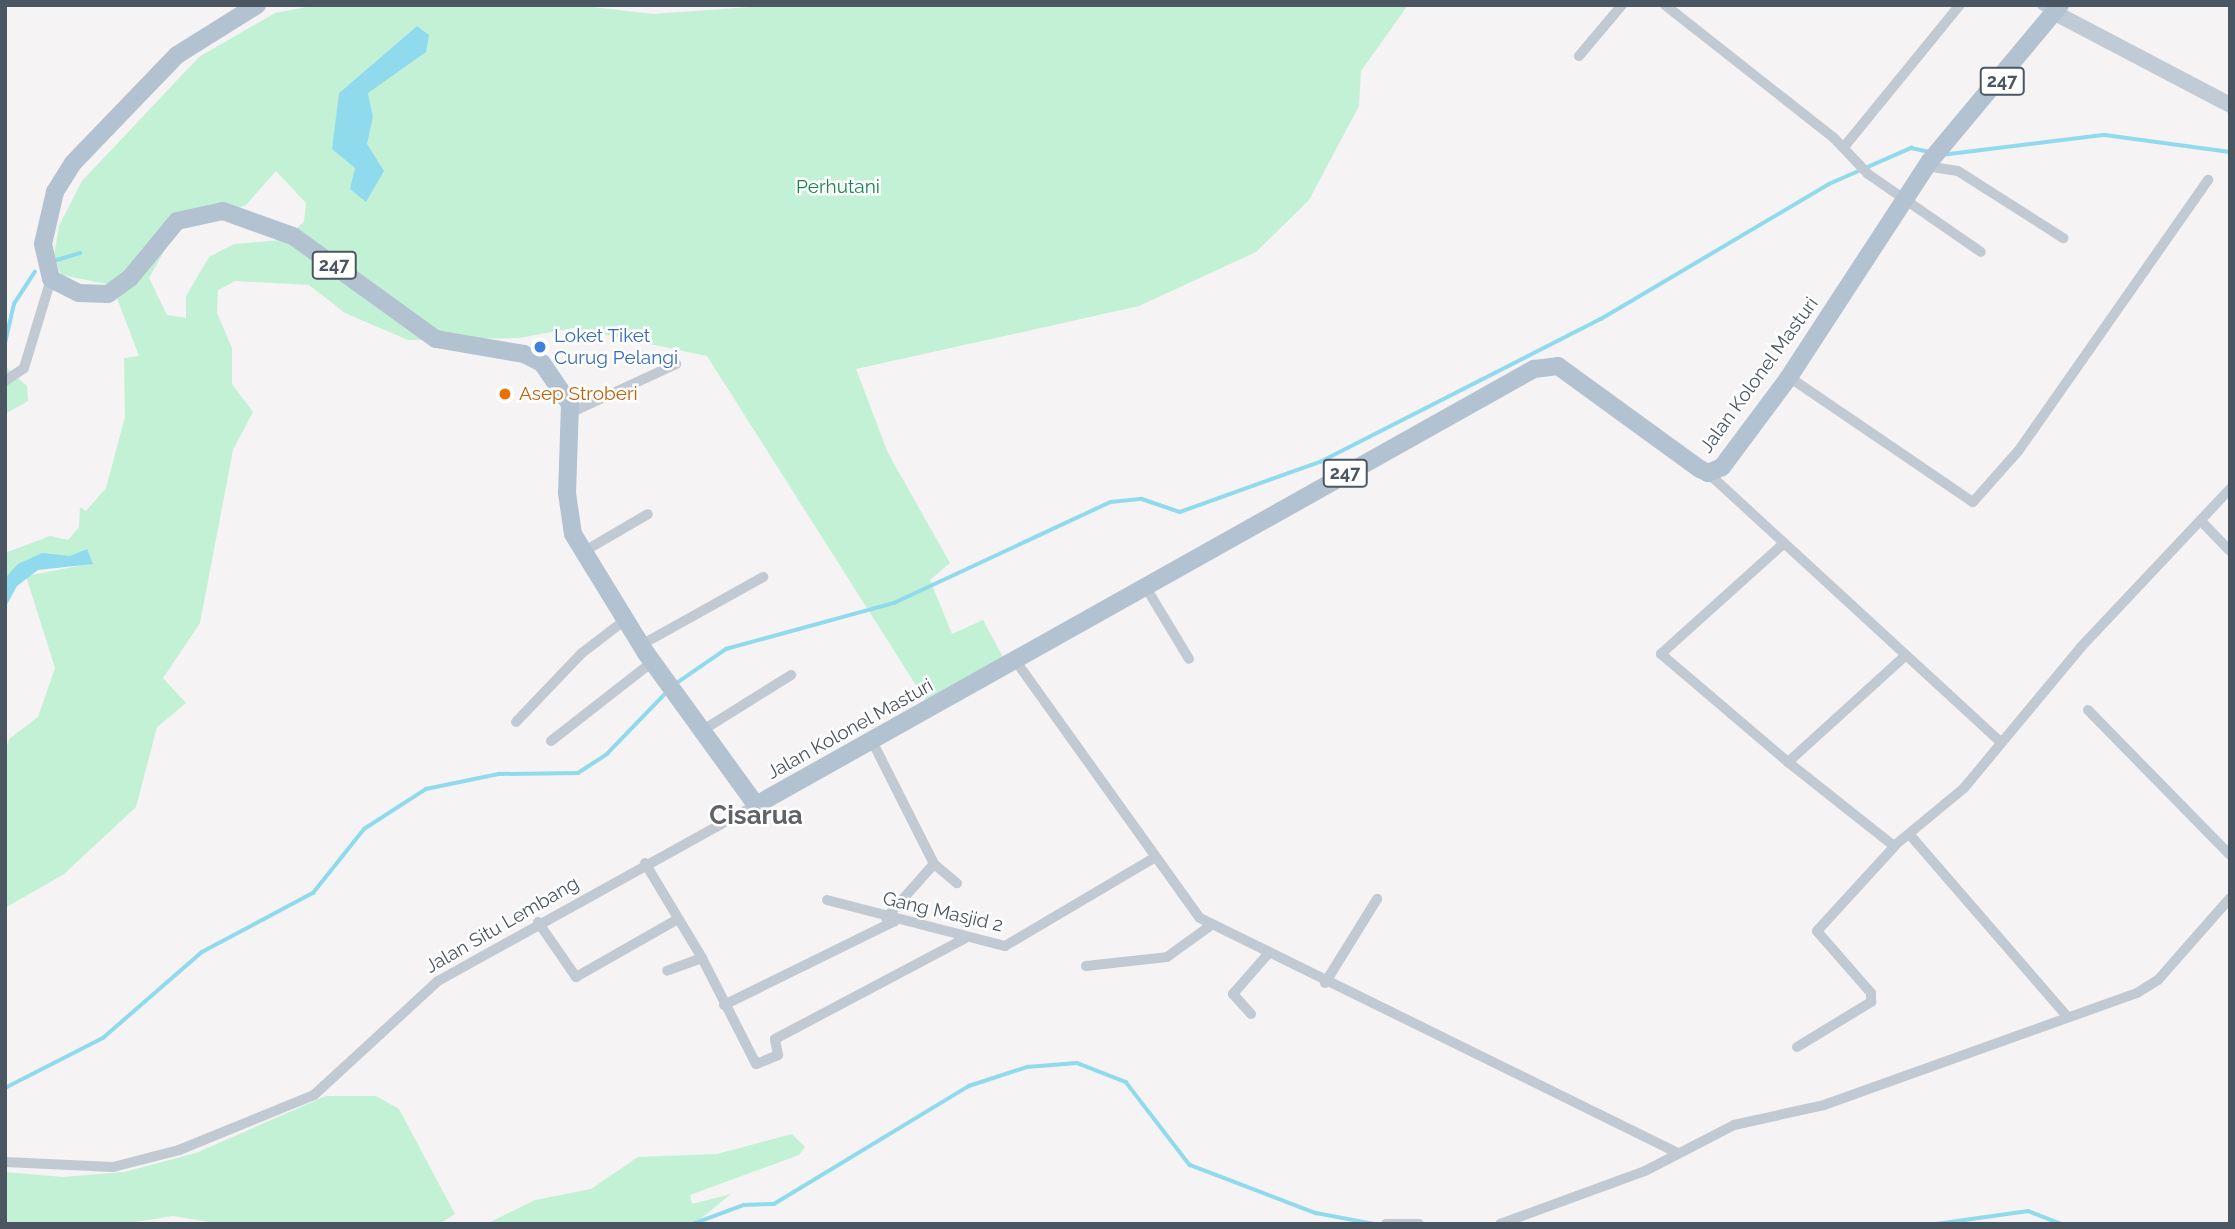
<!DOCTYPE html>
<style>
body{margin:0}
#map{position:relative;width:2235px;height:1229px;overflow:hidden;background:#f5f3f3;font-family:Raleway,sans-serif}
div>[style]{position:absolute}
.green>*{inset:0;background:#c3f1d5}
.water>*{inset:0;background:#90daee}
.stream>*{height:3.5px;margin:-1.75px;padding:0 1.75px;transform-origin:1.75px;border-radius:1.75px;background:#90daee}
.street>*{height:10px;margin:-5px;padding:0 5px;transform-origin:5px;border-radius:5px;background:#c1cad2}
.secondary>*{height:16px;margin:-8px;padding:0 8px;transform-origin:8px;border-radius:8px;background:#c1cbd6}
.primary>*{height:18px;margin:-9px;padding:0 9px;transform-origin:9px;border-radius:9px;background:#b3c2d1}
.dots>*{width:19px;height:19px;translate:-50% -50%;box-sizing:border-box;border:4px solid #fff;border-radius:50%}
span{translate:-50% -50%;white-space:nowrap;text-align:center;line-height:1.15;-webkit-text-stroke:5px #fff;paint-order:stroke}
.shield-label span{padding:2px 5px;background:#fff;border:2px solid;border-radius:5px;-webkit-text-stroke-width:0}
.shield-label{font-size:18px;color:#4a5661;font-weight:700}
.park-label{font-size:19px;color:#17864f}
.shop-label{font-size:19px;color:#366cbe}
.left{translate:0 -50%;text-align:left}
.street-label{font-size:19px;color:#4a5661}
.food-label{font-size:19px;color:#c56008}
.district-label{font-size:26px;color:#5f6368;font-weight:700}
.frame{position:absolute;inset:0;border:7px solid #4a5661;pointer-events:none}
</style>
<div id="map">
<div class="green">
<i style="clip-path:polygon(evenodd,317px 5px,575px 5px,653px 14px,778px 5px,1408px 5px,1361px 71px,1359px 106px,1309px 200px,1256px 252px,1139px 306px,856px 369px,888px 453px,950px 563px,930px 580px,952px 634px,983px 620px,1004px 659px,926px 701px,707px 356px,573px 328px,519px 338px,408px 340px,345px 313px,309px 285px,235px 281px,218px 290px,217px 313px,232px 348px,232px 384px,253px 412px,233px 450px,200px 623px,163px 678px,186px 703px,157px 727px,136px 807px,64px 874px,5px 908px,5px 752px,9px 739px,38px 717px,55px 668px,26px 576px,93px 563px,42px 553px,5px 577px,5px 553px,50px 536px,68px 540px,79px 527px,80px 507px,86px 511px,106px 488px,125px 417px,124px 358px,139px 356px,112px 285px,61px 275px,54px 256px,59px 226px,82px 181px,199px 57px,275px 13px,317px 5px,417px 26px,368px 93px,373px 117px,351px 189px,355px 168px,339px 93px,417px 26px,317px 5px,276px 171px,306px 203px,304px 222px,282px 240px,234px 244px,209px 257px,186px 296px,186px 318px,167px 315px,149px 278px,175px 232px,246px 205px,276px 171px)"></i>
<i style="clip-path:polygon(5px 355px,5px 366px,27px 386px,28px 401px,5px 414px)"></i>
<i style="clip-path:polygon(326px 1096px,376px 1096px,399px 1109px,455px 1214px,439px 1224px,221px 1224px,173px 1216px,123px 1224px,5px 1224px,5px 1172px,63px 1177px,124px 1172px,196px 1153px)"></i>
<i style="clip-path:polygon(792px 1134px,805px 1147px,799px 1155px,690px 1195px,692px 1204px,731px 1194px,694px 1224px,486px 1224px,535px 1200px,591px 1189px,638px 1157px,717px 1154px)"></i>
</div>
<div class="water">
<i style="clip-path:polygon(417px 26px,429px 35px,426px 52px,368px 93px,373px 117px,367px 144px,384px 171px,366px 202px,350px 189px,355px 168px,332px 149px,339px 93px)"></i>
<i style="clip-path:polygon(87px 549px,93px 564px,38px 570px,17px 586px,5px 608px,5px 578px,18px 564px,42px 553px,70px 556px)"></i>
</div>
<div class="stream">
<i style="left:1941px;top:155px;width:165px;rotate:-7deg"></i>
<i style="left:2105px;top:135px;width:126px;rotate:7.7deg"></i>
<i style="left:57px;top:260px;width:24px;rotate:-17deg"></i>
<i style="left:5px;top:343px;width:40px;rotate:-77deg"></i>
<i style="left:14px;top:304px;width:38px;rotate:-57deg"></i>
<i style="left:674px;top:685px;width:63px;rotate:-34.7deg"></i>
<i style="left:726px;top:649px;width:174px;rotate:-15.3deg"></i>
<i style="left:894px;top:603px;width:239px;rotate:-25deg"></i>
<i style="left:1111px;top:502px;width:31px;rotate:-6deg"></i>
<i style="left:1142px;top:499px;width:40px;rotate:18.9deg"></i>
<i style="left:1180px;top:512px;width:149px;rotate:-19.7deg"></i>
<i style="left:1320px;top:462px;width:315px;rotate:-27deg"></i>
<i style="left:1601px;top:319px;width:265px;rotate:-30.6deg"></i>
<i style="left:1829px;top:184px;width:90px;rotate:-23.7deg"></i>
<i style="left:1911px;top:148px;width:19px;rotate:12deg"></i>
<i style="left:5px;top:1088px;width:110px;rotate:-27deg"></i>
<i style="left:103px;top:1038px;width:131px;rotate:-41deg"></i>
<i style="left:202px;top:952px;width:126px;rotate:-28deg"></i>
<i style="left:313px;top:893px;width:82px;rotate:-51.4deg"></i>
<i style="left:364px;top:829px;width:74px;rotate:-32.8deg"></i>
<i style="left:426px;top:789px;width:75px;rotate:-11.6deg"></i>
<i style="left:499px;top:774px;width:79px;rotate:-0.7deg"></i>
<i style="left:578px;top:773px;width:35px;rotate:-33deg"></i>
<i style="left:607px;top:754px;width:85px;rotate:-46deg"></i>
<i style="left:693px;top:1224px;width:54px;rotate:-20.4deg"></i>
<i style="left:744px;top:1205px;width:30px;rotate:-2deg"></i>
<i style="left:774px;top:1204px;width:228px;rotate:-31.2deg"></i>
<i style="left:969px;top:1086px;width:61px;rotate:-18.1deg"></i>
<i style="left:1027px;top:1067px;width:50px;rotate:-4.6deg"></i>
<i style="left:1077px;top:1063px;width:53px;rotate:21.2deg"></i>
<i style="left:1126px;top:1082px;width:105px;rotate:52.4deg"></i>
<i style="left:1190px;top:1165px;width:135px;rotate:20.9deg"></i>
<i style="left:1316px;top:1213px;width:60px;rotate:10.6deg"></i>
<i style="left:1936px;top:1224px;width:93px;rotate:-8deg"></i>
<i style="left:2028px;top:1211px;width:36px;rotate:21deg"></i>
</div>
<div class="street">
<i style="left:1665px;top:5px;width:215px;rotate:38.2deg"></i>
<i style="left:1834px;top:138px;width:50px;rotate:46.6deg"></i>
<i style="left:1868px;top:174px;width:137px;rotate:34.6deg"></i>
<i style="left:2042px;top:5px;width:15px;rotate:32deg"></i>
<i style="left:1579px;top:56px;width:67px;rotate:-49.9deg"></i>
<i style="left:1844px;top:147px;width:183px;rotate:-50.8deg"></i>
<i style="left:1926px;top:166px;width:32px;rotate:9deg"></i>
<i style="left:1958px;top:171px;width:125px;rotate:32.5deg"></i>
<i style="left:1789px;top:377px;width:222px;rotate:34.2deg"></i>
<i style="left:1973px;top:502px;width:69px;rotate:-48.5deg"></i>
<i style="left:2019px;top:450px;width:330px;rotate:-55deg"></i>
<i style="left:5px;top:381px;width:23px;rotate:-34deg"></i>
<i style="left:24px;top:368px;width:93px;rotate:-73.1deg"></i>
<i style="left:570px;top:413px;width:117px;rotate:-24.8deg"></i>
<i style="left:1708px;top:473px;width:398px;rotate:42.6deg"></i>
<i style="left:2202px;top:522px;width:40px;rotate:46deg"></i>
<i style="left:1782px;top:545px;width:163px;rotate:138deg"></i>
<i style="left:1661px;top:654px;width:167px;rotate:40.4deg"></i>
<i style="left:583px;top:552px;width:75px;rotate:-30.3deg"></i>
<i style="left:1145px;top:586px;width:85px;rotate:58.9deg"></i>
<i style="left:641px;top:645px;width:140px;rotate:-29.1deg"></i>
<i style="left:1905px;top:656px;width:158px;rotate:137.8deg"></i>
<i style="left:1788px;top:762px;width:135px;rotate:38.4deg"></i>
<i style="left:1894px;top:846px;width:91px;rotate:-39.6deg"></i>
<i style="left:1964px;top:788px;width:183px;rotate:-50.3deg"></i>
<i style="left:2081px;top:647px;width:217px;rotate:-46.7deg"></i>
<i style="left:1015px;top:660px;width:317px;rotate:54.4deg"></i>
<i style="left:1200px;top:918px;width:533px;rotate:26.18deg"></i>
<i style="left:2088px;top:710px;width:203px;rotate:45.6deg"></i>
<i style="left:516px;top:722px;width:95px;rotate:-46.3deg"></i>
<i style="left:582px;top:653px;width:54px;rotate:-37.5deg"></i>
<i style="left:703px;top:730px;width:104px;rotate:-32deg"></i>
<i style="left:551px;top:741px;width:128px;rotate:-38deg"></i>
<i style="left:872px;top:741px;width:138px;rotate:63.2deg"></i>
<i style="left:934px;top:864px;width:30px;rotate:40deg"></i>
<i style="left:1910px;top:835px;width:240px;rotate:49.1deg"></i>
<i style="left:645px;top:863px;width:111px;rotate:59deg"></i>
<i style="left:702px;top:958px;width:37px;rotate:160deg"></i>
<i style="left:827px;top:900px;width:184px;rotate:14.5deg"></i>
<i style="left:1005px;top:946px;width:173px;rotate:-30.6deg"></i>
<i style="left:886px;top:918px;width:72px;rotate:-48.4deg"></i>
<i style="left:538px;top:922px;width:67px;rotate:55.4deg"></i>
<i style="left:576px;top:977px;width:117px;rotate:-29.6deg"></i>
<i style="left:702px;top:958px;width:119px;rotate:63deg"></i>
<i style="left:756px;top:1064px;width:24px;rotate:-22deg"></i>
<i style="left:778px;top:1055px;width:16px;rotate:-101deg"></i>
<i style="left:775px;top:1039px;width:214px;rotate:-27.9deg"></i>
<i style="left:1086px;top:966px;width:81px;rotate:-6.3deg"></i>
<i style="left:1167px;top:957px;width:53px;rotate:-35.8deg"></i>
<i style="left:1325px;top:983px;width:99px;rotate:-58.2deg"></i>
<i style="left:724px;top:1005px;width:191px;rotate:-26.2deg"></i>
<i style="left:1251px;top:1014px;width:27px;rotate:-132deg"></i>
<i style="left:1233px;top:994px;width:52px;rotate:-48.9deg"></i>
<i style="left:1797px;top:1047px;width:87px;rotate:-31.3deg"></i>
<i style="left:1871px;top:1002px;width:9px;rotate:-90deg"></i>
<i style="left:1871px;top:993px;width:82px;rotate:-131.1deg"></i>
<i style="left:1817px;top:931px;width:115px;rotate:-47.5deg"></i>
<i style="left:5px;top:1162px;width:108px;rotate:2.7deg"></i>
<i style="left:113px;top:1167px;width:68px;rotate:-14.4deg"></i>
<i style="left:179px;top:1150px;width:146px;rotate:-22.2deg"></i>
<i style="left:314px;top:1095px;width:168px;rotate:-42.6deg"></i>
<i style="left:438px;top:981px;width:363px;rotate:-29deg"></i>
<i style="left:1386px;top:1224px;width:33px"></i>
<i style="left:1500px;top:1224px;width:154px;rotate:-20.1deg"></i>
<i style="left:1645px;top:1171px;width:100px;rotate:-27.3deg"></i>
<i style="left:1734px;top:1125px;width:92px;rotate:-12.5deg"></i>
<i style="left:1824px;top:1105px;width:332px;rotate:-19.7deg"></i>
<i style="left:2137px;top:993px;width:25px;rotate:-32deg"></i>
<i style="left:2158px;top:980px;width:109px;rotate:-48.7deg"></i>
</div>
<div class="secondary">
<i style="left:2055px;top:13px;width:198px;rotate:27.7deg"></i>
</div>
<div class="primary">
<i style="left:257px;top:5px;width:94px;rotate:148deg"></i>
<i style="left:177px;top:55px;width:150px;rotate:133.9deg"></i>
<i style="left:73px;top:163px;width:34px;rotate:122deg"></i>
<i style="left:55px;top:192px;width:53px;rotate:103deg"></i>
<i style="left:43px;top:244px;width:36px;rotate:77deg"></i>
<i style="left:51px;top:279px;width:31px;rotate:27deg"></i>
<i style="left:79px;top:293px;width:29px;rotate:2deg"></i>
<i style="left:108px;top:294px;width:27px;rotate:-36deg"></i>
<i style="left:130px;top:278px;width:74px;rotate:-50.5deg"></i>
<i style="left:177px;top:221px;width:47px;rotate:-12.3deg"></i>
<i style="left:223px;top:211px;width:74px;rotate:19.7deg"></i>
<i style="left:293px;top:236px;width:176px;rotate:35.8deg"></i>
<i style="left:436px;top:339px;width:89px;rotate:9.7deg"></i>
<i style="left:524px;top:354px;width:20px;rotate:27deg"></i>
<i style="left:542px;top:363px;width:50px;rotate:55.7deg"></i>
<i style="left:570px;top:404px;width:89px;rotate:91.9deg"></i>
<i style="left:567px;top:493px;width:41px;rotate:81.7deg"></i>
<i style="left:573px;top:534px;width:140px;rotate:58.5deg"></i>
<i style="left:646px;top:653px;width:188px;rotate:54.1deg"></i>
<i style="left:756px;top:805px;width:892px;rotate:-29.27deg"></i>
<i style="left:1534px;top:369px;width:24px;rotate:-7deg"></i>
<i style="left:1558px;top:366px;width:175px;rotate:36deg"></i>
<i style="left:1700px;top:469px;width:9px;rotate:27deg"></i>
<i style="left:1708px;top:473px;width:15px;rotate:-23deg"></i>
<i style="left:1722px;top:467px;width:112px;rotate:-53.3deg"></i>
<i style="left:1789px;top:377px;width:258px;rotate:-56.9deg"></i>
<i style="left:1930px;top:161px;width:203px;rotate:-50.2deg"></i>
</div>
<div class="dots">
<i style="left:540px;top:347px;background:#3f7fe0"></i>
<i style="left:505px;top:394px;background:#e8710a"></i>
</div>
<div class="shield-label">
<span style="left:2002px;top:81px">247</span>
<span style="left:334px;top:265px">247</span>
<span style="left:1345px;top:473px">247</span>
</div>
<div class="park-label">
<span style="left:838px;top:187px">Perhutani</span>
</div>
<div class="shop-label">
<span class="left" style="left:554px;top:347px">Loket Tiket<br>Curug Pelangi</span>
</div>
<div class="street-label">
<span style="left:1759px;top:375px;rotate:-54deg">Jalan Kolonel Masturi</span>
<span style="left:850px;top:729px;rotate:-29deg">Jalan Kolonel Masturi</span>
<span style="left:943px;top:912px;rotate:13deg">Gang Masjid 2</span>
<span style="left:502px;top:925px;rotate:-30deg">Jalan Situ Lembang</span>
</div>
<div class="food-label">
<span class="left" style="left:519px;top:394px">Asep Stroberi</span>
</div>
<div class="district-label">
<span style="left:756px;top:816px">Cisarua</span>
</div>
<div class="frame"></div>
</div>
